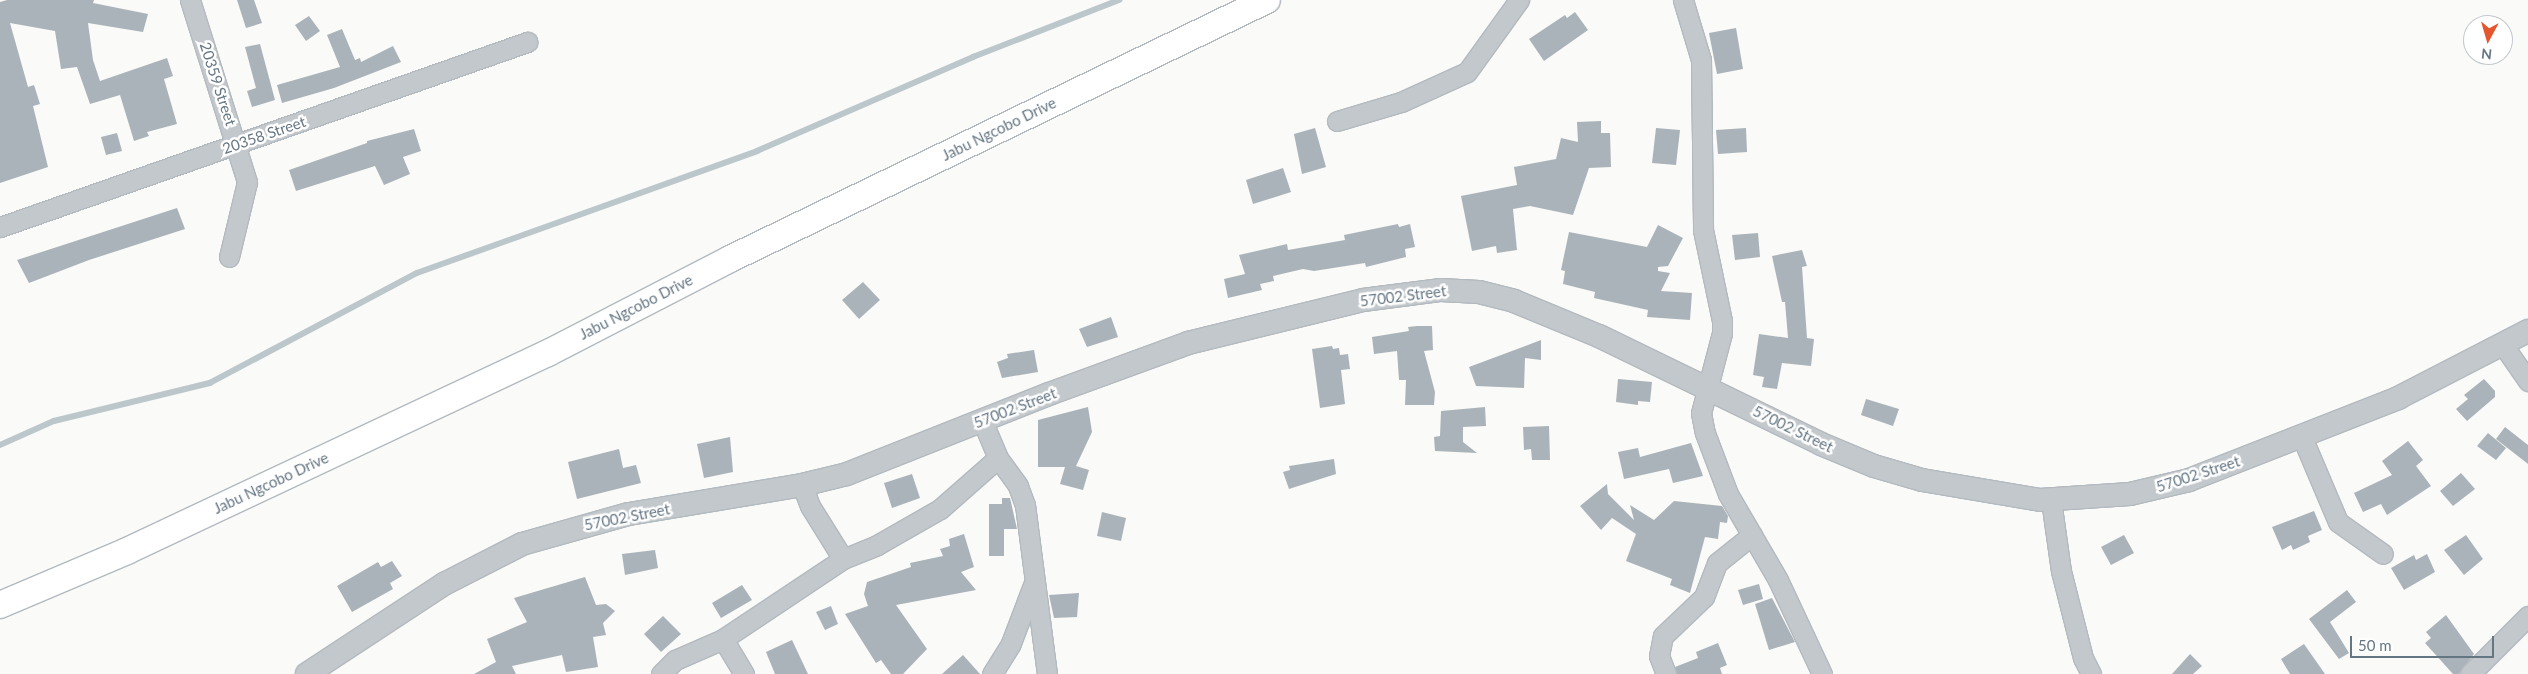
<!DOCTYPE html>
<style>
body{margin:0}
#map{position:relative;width:2528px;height:674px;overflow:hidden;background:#fafaf8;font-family:Lato,sans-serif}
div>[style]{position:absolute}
.stream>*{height:5.5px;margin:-2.75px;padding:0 2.75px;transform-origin:2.75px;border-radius:2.75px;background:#bbc7cb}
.building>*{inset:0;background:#aab3b9}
.roads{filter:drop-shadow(1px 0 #b3babf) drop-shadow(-1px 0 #b3babf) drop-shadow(0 1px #b3babf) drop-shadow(0 -1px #b3babf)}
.minor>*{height:19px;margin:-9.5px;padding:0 9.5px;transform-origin:9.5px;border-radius:9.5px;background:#c3c8cc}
.tertiary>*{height:22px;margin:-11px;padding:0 11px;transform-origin:11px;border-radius:11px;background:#c3c8cc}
.secondary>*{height:26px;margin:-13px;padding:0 13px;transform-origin:13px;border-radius:13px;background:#fff}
span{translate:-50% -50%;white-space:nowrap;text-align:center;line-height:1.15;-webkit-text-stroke:5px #fff;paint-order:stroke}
.street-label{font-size:15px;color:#657683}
.north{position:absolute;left:2463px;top:15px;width:50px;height:50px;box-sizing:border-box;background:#fff;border:1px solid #c1c8cd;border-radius:50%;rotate:186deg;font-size:14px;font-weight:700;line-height:20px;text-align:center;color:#657683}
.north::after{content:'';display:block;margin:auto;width:18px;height:22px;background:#e4572e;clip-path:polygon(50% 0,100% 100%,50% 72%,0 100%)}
.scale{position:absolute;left:2350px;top:636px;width:144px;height:22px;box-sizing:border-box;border:2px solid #657683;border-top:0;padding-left:6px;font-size:15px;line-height:18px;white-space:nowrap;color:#657683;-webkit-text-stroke:4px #fff;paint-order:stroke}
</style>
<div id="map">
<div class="stream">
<i style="left:0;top:445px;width:59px;rotate:-24deg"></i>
<i style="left:54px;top:421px;width:161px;rotate:-13.7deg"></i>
<i style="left:210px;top:383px;width:234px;rotate:-28deg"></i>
<i style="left:417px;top:273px;width:361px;rotate:-19.7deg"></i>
<i style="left:757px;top:151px;width:236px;rotate:-23.5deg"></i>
<i style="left:973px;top:57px;width:157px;rotate:-21.3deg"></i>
</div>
<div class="building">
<i style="clip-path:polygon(7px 0,94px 0,93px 3px,148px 14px,143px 32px,88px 23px,93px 60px,100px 81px,167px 58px,173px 76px,164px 79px,177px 124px,147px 132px,149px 136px,134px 141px,120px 95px,90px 104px,77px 67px,61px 69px,55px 31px,10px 23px,28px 87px,34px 85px,40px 104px,33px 106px,48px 167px,0 183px,0 2px)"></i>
<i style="clip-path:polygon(237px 0,254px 0,262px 23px,246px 28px)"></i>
<i style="clip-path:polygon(1575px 12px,1588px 30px,1544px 61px,1529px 39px,1565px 15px,1567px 18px)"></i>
<i style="clip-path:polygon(309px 16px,320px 31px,306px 41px,295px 25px)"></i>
<i style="clip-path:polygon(1736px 28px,1743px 69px,1717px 74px,1709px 33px)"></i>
<i style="clip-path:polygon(342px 29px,355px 60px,360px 58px,361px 62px,393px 46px,401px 62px,334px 88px,282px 103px,277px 85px,340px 67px,327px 35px)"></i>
<i style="clip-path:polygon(260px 44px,275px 100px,252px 107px,247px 91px,256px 88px,245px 47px)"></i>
<i style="clip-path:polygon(1601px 121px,1601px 133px,1610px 133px,1611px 167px,1589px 168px,1573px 215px,1530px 206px,1513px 209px,1517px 250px,1497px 253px,1496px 246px,1472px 251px,1461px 196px,1517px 185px,1514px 167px,1556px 159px,1561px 138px,1578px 142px,1577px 122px)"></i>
<i style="clip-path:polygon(1315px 128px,1326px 167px,1302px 174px,1294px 134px)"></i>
<i style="clip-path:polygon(1656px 128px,1680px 130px,1676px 165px,1652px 163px)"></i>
<i style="clip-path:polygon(1746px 128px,1747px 152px,1718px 154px,1716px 130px)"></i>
<i style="clip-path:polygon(414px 129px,421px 151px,403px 157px,410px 174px,384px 185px,375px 166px,296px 191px,289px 170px,367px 143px,367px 141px)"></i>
<i style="clip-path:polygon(117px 133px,122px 151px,106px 155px,101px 137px)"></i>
<i style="clip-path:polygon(1283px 168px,1291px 192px,1253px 204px,1246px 180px)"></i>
<i style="clip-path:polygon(177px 208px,185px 229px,89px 260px,29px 283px,17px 260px)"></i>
<i style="clip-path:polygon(1398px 224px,1399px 227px,1410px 224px,1415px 247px,1405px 249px,1406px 257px,1366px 267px,1365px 263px,1314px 271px,1303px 269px,1273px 276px,1274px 281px,1260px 284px,1262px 290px,1228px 298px,1224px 279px,1245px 274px,1239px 255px,1287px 244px,1288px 250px,1345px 240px,1344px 235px)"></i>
<i style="clip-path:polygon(1658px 225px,1683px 238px,1668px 266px,1658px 267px,1658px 271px,1670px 273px,1661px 291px,1692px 293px,1690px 320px,1647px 317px,1648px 310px,1594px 298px,1595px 292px,1563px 284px,1565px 271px,1561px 270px,1569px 232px,1647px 247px)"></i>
<i style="clip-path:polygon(1758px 233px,1760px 257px,1735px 260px,1732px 235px)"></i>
<i style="clip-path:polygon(1802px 250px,1807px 266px,1802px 267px,1807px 338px,1814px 339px,1811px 366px,1782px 363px,1777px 389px,1762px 387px,1764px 377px,1753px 375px,1759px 334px,1788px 338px,1785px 302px,1782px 302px,1772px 256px)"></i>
<i style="clip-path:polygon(863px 282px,880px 300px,859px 319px,842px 300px)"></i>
<i style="clip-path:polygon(1111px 317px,1118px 337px,1087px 347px,1079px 329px)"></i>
<i style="clip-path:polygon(1417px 326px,1432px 326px,1433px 350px,1424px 351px,1435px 392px,1434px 405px,1405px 405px,1406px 380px,1399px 380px,1397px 351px,1374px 354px,1372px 337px,1409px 331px,1408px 327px)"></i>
<i style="clip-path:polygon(1541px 340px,1541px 360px,1525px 358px,1524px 388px,1476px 386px,1469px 367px)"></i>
<i style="clip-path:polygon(1332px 346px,1333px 349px,1339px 348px,1340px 355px,1348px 354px,1350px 369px,1341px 370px,1345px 404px,1320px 408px,1312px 349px)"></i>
<i style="clip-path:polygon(1034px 350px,1038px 372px,1002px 378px,997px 362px,1008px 358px,1007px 354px)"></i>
<i style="clip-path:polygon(1618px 379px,1652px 382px,1650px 402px,1638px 401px,1638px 405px,1616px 402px)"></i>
<i style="clip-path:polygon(2484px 379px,2495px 391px,2495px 397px,2467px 421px,2456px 409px,2468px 399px,2464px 395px)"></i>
<i style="clip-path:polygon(1866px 399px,1899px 409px,1893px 426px,1861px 415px)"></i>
<i style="clip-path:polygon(1088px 407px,1092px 432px,1076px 466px,1089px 470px,1083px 490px,1060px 484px,1065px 467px,1038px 467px,1038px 420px)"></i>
<i style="clip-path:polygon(1485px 407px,1486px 426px,1463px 427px,1463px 442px,1477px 453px,1435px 451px,1434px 437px,1440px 436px,1441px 411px)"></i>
<i style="clip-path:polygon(1549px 426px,1550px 460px,1532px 460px,1531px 449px,1524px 450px,1523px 427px)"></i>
<i style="clip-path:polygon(2505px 427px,2528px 445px,2528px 464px,2496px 439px)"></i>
<i style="clip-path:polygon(2488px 433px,2506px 448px,2496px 460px,2477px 446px)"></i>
<i style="clip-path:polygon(730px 437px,733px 472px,704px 478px,697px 444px)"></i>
<i style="clip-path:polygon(2408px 441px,2423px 460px,2416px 466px,2431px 486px,2387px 515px,2381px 504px,2363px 512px,2354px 493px,2392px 475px,2382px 461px)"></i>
<i style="clip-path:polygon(1691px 443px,1703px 476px,1673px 483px,1669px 469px,1624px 479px,1618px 452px,1638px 448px,1640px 457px)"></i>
<i style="clip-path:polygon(619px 449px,623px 468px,636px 465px,641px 483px,577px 499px,568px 462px)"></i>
<i style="clip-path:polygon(1334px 459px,1336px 474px,1289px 489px,1283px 472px,1290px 470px,1289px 466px)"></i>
<i style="clip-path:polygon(2461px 473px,2475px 489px,2453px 506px,2440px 491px)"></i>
<i style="clip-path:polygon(912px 474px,920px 498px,892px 508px,884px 483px)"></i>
<i style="clip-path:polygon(1607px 484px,1608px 494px,1634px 520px,1630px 505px,1654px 520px,1674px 501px,1722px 506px,1728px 516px,1727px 523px,1720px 522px,1718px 539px,1705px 537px,1690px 593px,1670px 585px,1672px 579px,1626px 561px,1636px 534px,1612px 518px,1601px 530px,1580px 506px)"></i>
<i style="clip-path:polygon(1002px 498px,1010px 498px,1017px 529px,1004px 529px,1004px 556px,989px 556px,989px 504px,1002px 504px)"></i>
<i style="clip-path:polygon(2314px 511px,2322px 530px,2308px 536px,2310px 542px,2293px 550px,2291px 545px,2282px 550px,2272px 527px)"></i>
<i style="clip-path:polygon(1102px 512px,1126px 518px,1121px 541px,1097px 536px)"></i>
<i style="clip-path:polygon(964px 534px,974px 567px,961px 572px,976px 590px,896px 605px,927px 649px,903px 674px,891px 674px,881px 660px,876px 663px,845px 614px,868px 606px,864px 594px,867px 582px,911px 567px,910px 563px,943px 556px,940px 549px,950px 546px,949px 539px)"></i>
<i style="clip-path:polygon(2124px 535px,2134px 553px,2111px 565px,2101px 547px)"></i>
<i style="clip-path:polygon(2466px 535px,2483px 559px,2464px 575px,2444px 550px)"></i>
<i style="clip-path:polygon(655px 550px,658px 568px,625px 575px,622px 554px)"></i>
<i style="clip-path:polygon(2427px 554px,2435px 572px,2404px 590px,2391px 568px,2414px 555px,2416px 560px)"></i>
<i style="clip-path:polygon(392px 561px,402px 576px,390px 583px,393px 589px,352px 612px,337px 586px,378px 562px,381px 567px)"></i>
<i style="clip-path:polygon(585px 577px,596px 605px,606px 604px,615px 611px,603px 623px,606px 635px,593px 637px,598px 667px,566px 672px,562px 655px,512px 666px,516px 674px,474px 674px,496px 662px,487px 639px,527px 622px,514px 598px)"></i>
<i style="clip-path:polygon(1759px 584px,1763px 599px,1743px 605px,1738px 590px)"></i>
<i style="clip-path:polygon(742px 585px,752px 600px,721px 618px,712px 603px)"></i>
<i style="clip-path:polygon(2347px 590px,2356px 602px,2330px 622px,2349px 653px,2339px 659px,2309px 619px)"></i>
<i style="clip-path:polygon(1079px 593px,1077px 617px,1054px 618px,1049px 595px)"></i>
<i style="clip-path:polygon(1772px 598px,1795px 642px,1769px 650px,1755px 604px)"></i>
<i style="clip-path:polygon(831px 606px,838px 624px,825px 630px,816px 612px)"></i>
<i style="clip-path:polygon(2446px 615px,2474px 654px,2459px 674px,2453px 674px,2425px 643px,2431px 638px,2426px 632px)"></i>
<i style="clip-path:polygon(663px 616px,681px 634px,661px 652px,644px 634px)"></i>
<i style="clip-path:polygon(792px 640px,808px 674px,775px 674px,766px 652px)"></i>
<i style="clip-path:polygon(1718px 643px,1727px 665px,1720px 668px,1722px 674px,1677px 674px,1675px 667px,1698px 658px,1696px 652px)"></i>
<i style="clip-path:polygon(2304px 644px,2325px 674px,2290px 674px,2281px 659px)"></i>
<i style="clip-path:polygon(2190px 654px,2202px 666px,2193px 674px,2172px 674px)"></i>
<i style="clip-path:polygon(963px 655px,980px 674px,942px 674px)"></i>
</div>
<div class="roads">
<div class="minor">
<i style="left:190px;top:0;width:191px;rotate:72.6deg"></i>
<i style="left:247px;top:182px;width:77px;rotate:103.5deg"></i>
<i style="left:1683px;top:0;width:63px;rotate:73.3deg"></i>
<i style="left:1701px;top:60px;width:170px;rotate:89.3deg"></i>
<i style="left:1703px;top:230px;width:93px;rotate:78.2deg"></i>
<i style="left:1722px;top:321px;width:12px;rotate:90deg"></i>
<i style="left:1722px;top:333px;width:83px;rotate:104.7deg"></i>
<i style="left:1701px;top:413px;width:20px;rotate:79deg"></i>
<i style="left:1705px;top:433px;width:65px;rotate:69.3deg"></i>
<i style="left:1728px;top:494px;width:99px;rotate:59.8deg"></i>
<i style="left:1778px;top:580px;width:104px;rotate:64.9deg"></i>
<i style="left:1337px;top:121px;width:67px;rotate:-16.5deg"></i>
<i style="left:1401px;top:102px;width:72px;rotate:-24.4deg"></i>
<i style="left:1467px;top:72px;width:89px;rotate:-54.2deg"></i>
<i style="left:0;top:227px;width:559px;rotate:-19.34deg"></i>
<i style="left:2503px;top:345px;width:44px;rotate:55.2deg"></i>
<i style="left:982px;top:420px;width:41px;rotate:67.2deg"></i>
<i style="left:998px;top:458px;width:34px;rotate:54deg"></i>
<i style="left:1018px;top:486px;width:20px;rotate:70deg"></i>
<i style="left:1025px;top:505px;width:170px;rotate:82.6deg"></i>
<i style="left:2302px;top:437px;width:92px;rotate:67deg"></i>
<i style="left:2338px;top:522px;width:55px;rotate:35.4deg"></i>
<i style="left:802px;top:485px;width:22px;rotate:69deg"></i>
<i style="left:810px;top:506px;width:62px;rotate:58.1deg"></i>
<i style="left:2051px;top:500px;width:72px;rotate:82deg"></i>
<i style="left:2061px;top:571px;width:90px;rotate:75.8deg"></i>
<i style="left:2083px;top:658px;width:18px;rotate:63deg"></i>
<i style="left:723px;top:639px;width:41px;rotate:59deg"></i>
<i style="left:661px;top:674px;width:20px;rotate:-45deg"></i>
<i style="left:675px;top:660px;width:52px;rotate:-23.6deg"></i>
<i style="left:723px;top:639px;width:144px;rotate:-33.7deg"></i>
<i style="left:843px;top:559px;width:37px;rotate:-22deg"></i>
<i style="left:877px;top:545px;width:73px;rotate:-29.7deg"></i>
<i style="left:940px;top:509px;width:77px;rotate:-41.3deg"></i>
<i style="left:992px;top:674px;width:36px;rotate:-58deg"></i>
<i style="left:1011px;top:643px;width:62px;rotate:-69.2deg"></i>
<i style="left:1666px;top:674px;width:19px;rotate:-111deg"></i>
<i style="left:1659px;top:656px;width:20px;rotate:-79deg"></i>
<i style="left:1663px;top:636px;width:57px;rotate:-43.6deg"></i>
<i style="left:1704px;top:597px;width:36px;rotate:-69deg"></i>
<i style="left:1717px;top:563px;width:45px;rotate:-38.7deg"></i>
<i style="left:2470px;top:674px;width:82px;rotate:-45deg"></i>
</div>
<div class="tertiary">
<i style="left:307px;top:674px;width:164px;rotate:-33.3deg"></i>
<i style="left:444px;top:584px;width:88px;rotate:-27.1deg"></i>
<i style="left:522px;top:544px;width:111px;rotate:-15.7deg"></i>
<i style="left:629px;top:514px;width:175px;rotate:-9.5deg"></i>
<i style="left:802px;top:485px;width:46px;rotate:-13.7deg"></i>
<i style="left:847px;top:474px;width:217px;rotate:-21.6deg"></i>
<i style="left:1049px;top:394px;width:148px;rotate:-20.1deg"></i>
<i style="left:1188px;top:343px;width:180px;rotate:-13.8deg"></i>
<i style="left:1363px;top:300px;width:79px;rotate:-7.3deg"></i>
<i style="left:1441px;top:290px;width:38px;rotate:3deg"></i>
<i style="left:1479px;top:292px;width:36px;rotate:14deg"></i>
<i style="left:1514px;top:301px;width:92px;rotate:22.4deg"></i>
<i style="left:1599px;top:336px;width:247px;rotate:25.9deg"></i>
<i style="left:1821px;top:444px;width:57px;rotate:22.5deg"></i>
<i style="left:1874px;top:466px;width:50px;rotate:16.3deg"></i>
<i style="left:1922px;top:480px;width:120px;rotate:9.6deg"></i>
<i style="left:2040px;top:500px;width:90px;rotate:-3.8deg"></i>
<i style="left:2130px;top:494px;width:61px;rotate:-13.3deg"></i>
<i style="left:2189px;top:480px;width:225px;rotate:-21.4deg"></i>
<i style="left:2398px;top:398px;width:146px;rotate:-27.3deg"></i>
</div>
<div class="secondary">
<i style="left:0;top:605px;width:138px;rotate:-23deg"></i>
<i style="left:127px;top:551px;width:465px;rotate:-25.2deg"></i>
<i style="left:548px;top:353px;width:205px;rotate:-27.3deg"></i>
<i style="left:730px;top:259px;width:596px;rotate:-25.75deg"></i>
</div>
</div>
<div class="street-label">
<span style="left:218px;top:84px;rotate:72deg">20359 Street</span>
<span style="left:999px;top:129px;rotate:-26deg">Jabu Ngcobo Drive</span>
<span style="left:264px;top:135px;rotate:-19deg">20358 Street</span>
<span style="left:1403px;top:296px;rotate:-7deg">57002 Street</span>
<span style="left:636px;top:307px;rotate:-27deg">Jabu Ngcobo Drive</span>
<span style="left:1015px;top:408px;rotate:-21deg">57002 Street</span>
<span style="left:1793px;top:429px;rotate:26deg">57002 Street</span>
<span style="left:2198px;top:474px;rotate:-18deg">57002 Street</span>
<span style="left:271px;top:483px;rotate:-25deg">Jabu Ngcobo Drive</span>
<span style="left:627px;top:517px;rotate:-11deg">57002 Street</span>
</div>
<div class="north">N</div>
<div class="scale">50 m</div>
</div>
